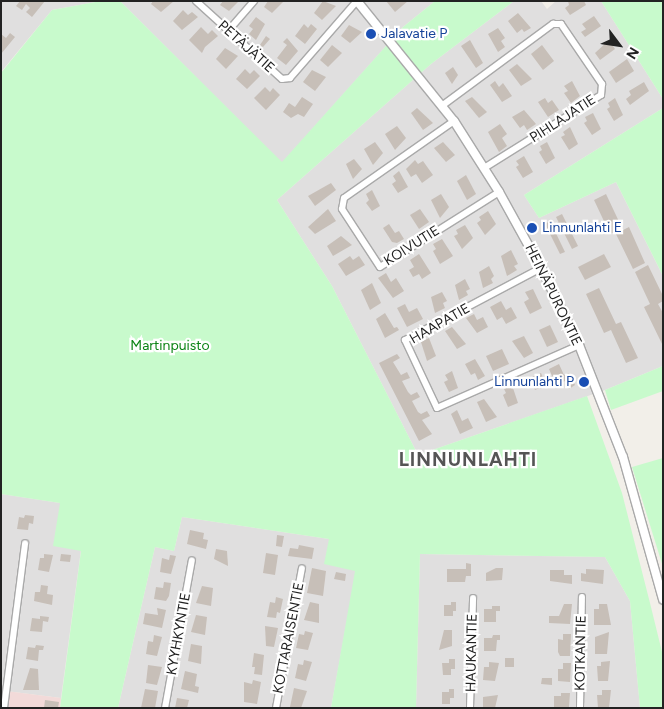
<!DOCTYPE html>
<meta charset="utf-8">
<style>
body{margin:0}
#map{position:relative;width:664px;height:709px;overflow:hidden;background:#f2efe9;font-family:Figtree,sans-serif}
div>[style]{position:absolute}
.residential>*{inset:0;background:#e0dfdf}
.commercial>*{inset:0;background:#f2dad9}
.park>*{inset:0;background:#c8facc}
.building>*{inset:0;background:#c7bfb8}
.roads{filter:drop-shadow(1px 0 #a9a9a9) drop-shadow(-1px 0 #a9a9a9) drop-shadow(0 1px #a9a9a9) drop-shadow(0 -1px #a9a9a9)}
.minor>*{height:6px;margin:-3px;padding:0 3px;transform-origin:3px;border-radius:3px;background:#fff}
.tertiary>*{height:8px;margin:-4px;padding:0 4px;transform-origin:4px;border-radius:4px;background:#fff}
.dots>*{width:14px;height:14px;translate:-50% -50%;box-sizing:border-box;border:2px solid #fff;border-radius:50%}
span{translate:-50% -50%;white-space:nowrap;text-align:center;line-height:1.15;-webkit-text-stroke:4.5px #fff;paint-order:stroke}
.transit-label{font-size:14px;color:#164399}
.left{translate:0 -50%;text-align:left}
.right{translate:-100% -50%;text-align:right}
.street-label{font-size:14px;color:#222}
.park-label{font-size:14px;color:#0c8416}
.district-label{font-size:19px;color:#555;font-weight:700;letter-spacing:1px}
.frame{position:absolute;inset:0;border:2px solid #222;pointer-events:none}
.north{position:absolute;left:594px;top:20px;width:50px;height:50px;-webkit-text-stroke:4px #fff;paint-order:stroke;rotate:121deg;font-size:14px;font-weight:700;line-height:20px;text-align:center;color:#222}
.north::after{content:'';display:block;margin:auto;width:18px;height:22px;background:#222;clip-path:polygon(50% 0,100% 100%,50% 72%,0 100%)}
</style>
<div id="map">
<div class="residential">
<i style="clip-path:polygon(1px 1px,101px 1px,52px 10px,1px 72px)"></i>
<i style="clip-path:polygon(120px 1px,435px 1px,403px 27px,282px 163px)"></i>
<i style="clip-path:polygon(514px 1px,541px 1px,547px 9px,556px 1px,601px 1px,663px 99px,663px 108px,524px 195px,539px 218px,616px 182px,663px 276px,663px 366px,605px 390px,418px 455px,332px 286px,277px 200px,431px 64px)"></i>
<i style="clip-path:polygon(1px 494px,60px 503px,81px 550px,61px 698px,6px 691px,1px 708px)"></i>
<i style="clip-path:polygon(182px 517px,329px 539px,356px 571px,331px 708px,118px 708px,155px 547px,174px 551px)"></i>
<i style="clip-path:polygon(420px 554px,605px 557px,630px 601px,640px 708px,416px 708px)"></i>
</div>
<div class="commercial">
<i style="clip-path:polygon(6px 691px,61px 698px,60px 708px,4px 708px)"></i>
</div>
<div class="park">
<i style="clip-path:polygon(101px 1px,120px 1px,282px 162px,403px 27px,435px 1px,514px 1px,431px 64px,277px 200px,332px 286px,418px 455px,587px 396px,622px 493px,650px 603px,663px 656px,663px 708px,640px 708px,630px 601px,605px 557px,420px 554px,416px 708px,331px 708px,355px 571px,324px 564px,329px 539px,182px 517px,174px 551px,155px 547px,118px 708px,60px 708px,81px 551px,53px 546px,60px 503px,1px 494px,1px 73px,52px 10px)"></i>
<i style="clip-path:polygon(601px 1px,663px 1px,663px 99px)"></i>
<i style="clip-path:polygon(663px 108px,663px 276px,616px 182px,539px 218px,524px 195px)"></i>
<i style="clip-path:polygon(663px 366px,663px 391px,611px 410px,605px 390px)"></i>
<i style="clip-path:polygon(663px 458px,663px 567px,632px 467px)"></i>
</div>
<div class="building">
<i style="clip-path:polygon(20px 1px,45px 1px,32px 17px,26px 12px,30px 8px,26px 4px,22px 10px,16px 6px)"></i>
<i style="clip-path:polygon(153px 1px,174px 1px,161px 12px,151px 4px)"></i>
<i style="clip-path:polygon(223px 1px,239px 1px,229px 11px,220px 5px)"></i>
<i style="clip-path:polygon(268px 1px,284px 1px,272px 13px,264px 7px)"></i>
<i style="clip-path:polygon(323px 1px,336px 6px,322px 20px,314px 13px)"></i>
<i style="clip-path:polygon(386px 1px,408px 1px,395px 12px)"></i>
<i style="clip-path:polygon(568px 1px,584px 1px,586px 5px,570px 15px,565px 8px,569px 5px)"></i>
<i style="clip-path:polygon(183px 10px,188px 15px,192px 12px,198px 17px,182px 30px,173px 21px)"></i>
<i style="clip-path:polygon(518px 13px,531px 28px,524px 32px,522px 29px,517px 33px,508px 21px)"></i>
<i style="clip-path:polygon(594px 16px,601px 26px,585px 37px,581px 32px,586px 29px,582px 24px)"></i>
<i style="clip-path:polygon(256px 17px,265px 24px,256px 40px,249px 34px,253px 29px,249px 26px)"></i>
<i style="clip-path:polygon(304px 24px,308px 28px,311px 24px,317px 29px,305px 44px,295px 36px)"></i>
<i style="clip-path:polygon(349px 25px,362px 32px,350px 43px,341px 36px)"></i>
<i style="clip-path:polygon(201px 27px,208px 34px,212px 30px,218px 36px,205px 47px,202px 53px,189px 40px)"></i>
<i style="clip-path:polygon(498px 28px,505px 38px,501px 41px,505px 47px,498px 52px,488px 34px)"></i>
<i style="clip-path:polygon(10px 33px,15px 37px,1px 54px,1px 34px,6px 38px)"></i>
<i style="clip-path:polygon(266px 36px,270px 39px,263px 47px,260px 45px)"></i>
<i style="clip-path:polygon(287px 38px,298px 51px,286px 65px,277px 58px,287px 45px,283px 42px)"></i>
<i style="clip-path:polygon(470px 40px,483px 63px,476px 68px,461px 46px)"></i>
<i style="clip-path:polygon(609px 40px,615px 49px,600px 60px,595px 53px)"></i>
<i style="clip-path:polygon(332px 45px,342px 53px,328px 67px,320px 60px)"></i>
<i style="clip-path:polygon(542px 45px,554px 61px,543px 70px,531px 54px)"></i>
<i style="clip-path:polygon(225px 48px,238px 56px,226px 69px,216px 59px)"></i>
<i style="clip-path:polygon(627px 59px,634px 71px,616px 83px,609px 72px)"></i>
<i style="clip-path:polygon(517px 64px,532px 79px,521px 86px,509px 70px)"></i>
<i style="clip-path:polygon(453px 67px,458px 75px,452px 84px,445px 73px)"></i>
<i style="clip-path:polygon(245px 69px,250px 74px,254px 70px,260px 76px,247px 89px,236px 79px)"></i>
<i style="clip-path:polygon(312px 70px,326px 77px,315px 91px,303px 82px)"></i>
<i style="clip-path:polygon(495px 81px,499px 87px,503px 83px,512px 96px,502px 102px,490px 85px)"></i>
<i style="clip-path:polygon(572px 81px,580px 96px,571px 103px,564px 93px,568px 91px,564px 86px)"></i>
<i style="clip-path:polygon(644px 82px,649px 91px,630px 105px,626px 99px,631px 95px,629px 91px)"></i>
<i style="clip-path:polygon(265px 87px,270px 92px,273px 88px,280px 95px,266px 110px,254px 98px)"></i>
<i style="clip-path:polygon(302px 97px,313px 104px,304px 117px,298px 114px,291px 118px,283px 112px,289px 103px,295px 107px)"></i>
<i style="clip-path:polygon(472px 97px,487px 112px,479px 118px,465px 101px)"></i>
<i style="clip-path:polygon(545px 98px,548px 103px,552px 100px,559px 110px,548px 117px,538px 102px)"></i>
<i style="clip-path:polygon(615px 98px,623px 115px,614px 121px,607px 109px,610px 107px,608px 103px)"></i>
<i style="clip-path:polygon(417px 108px,433px 123px,423px 130px,411px 113px)"></i>
<i style="clip-path:polygon(524px 110px,536px 124px,527px 130px,524px 125px,520px 128px,512px 117px)"></i>
<i style="clip-path:polygon(593px 113px,601px 129px,592px 135px,584px 123px,587px 121px,585px 117px)"></i>
<i style="clip-path:polygon(500px 124px,507px 134px,502px 138px,507px 146px,499px 152px,488px 132px)"></i>
<i style="clip-path:polygon(397px 126px,406px 138px,395px 150px,385px 134px)"></i>
<i style="clip-path:polygon(570px 127px,578px 144px,569px 150px,561px 137px,565px 135px,563px 132px)"></i>
<i style="clip-path:polygon(375px 142px,383px 153px,373px 165px,364px 149px)"></i>
<i style="clip-path:polygon(443px 142px,455px 155px,446px 162px,434px 148px)"></i>
<i style="clip-path:polygon(547px 142px,555px 158px,546px 164px,539px 152px,542px 150px,540px 146px)"></i>
<i style="clip-path:polygon(524px 156px,533px 172px,523px 178px,516px 167px,519px 165px,516px 161px)"></i>
<i style="clip-path:polygon(354px 159px,362px 169px,353px 179px,346px 164px)"></i>
<i style="clip-path:polygon(415px 160px,418px 164px,423px 161px,433px 175px,422px 183px,416px 174px,411px 177px,406px 169px)"></i>
<i style="clip-path:polygon(399px 171px,408px 187px,398px 193px,392px 184px,396px 181px,393px 176px)"></i>
<i style="clip-path:polygon(466px 175px,476px 194px,467px 200px,457px 181px)"></i>
<i style="clip-path:polygon(331px 183px,336px 190px,315px 206px,308px 196px)"></i>
<i style="clip-path:polygon(372px 190px,380px 206px,372px 211px,366px 203px,369px 200px,366px 194px)"></i>
<i style="clip-path:polygon(441px 194px,449px 207px,440px 218px,431px 200px)"></i>
<i style="clip-path:polygon(606px 194px,623px 230px,629px 227px,645px 263px,633px 269px,615px 232px,610px 234px,594px 200px)"></i>
<i style="clip-path:polygon(328px 209px,336px 221px,315px 234px,308px 227px)"></i>
<i style="clip-path:polygon(420px 209px,429px 222px,419px 229px,410px 215px)"></i>
<i style="clip-path:polygon(488px 211px,496px 224px,485px 235px,477px 223px,481px 220px,479px 217px)"></i>
<i style="clip-path:polygon(562px 214px,578px 246px,572px 249px,556px 217px)"></i>
<i style="clip-path:polygon(550px 221px,565px 252px,560px 254px,545px 224px)"></i>
<i style="clip-path:polygon(389px 224px,395px 233px,399px 231px,404px 239px,397px 243px,392px 242px,383px 228px)"></i>
<i style="clip-path:polygon(465px 225px,473px 238px,462px 249px,454px 236px,458px 234px,456px 230px)"></i>
<i style="clip-path:polygon(341px 236px,352px 245px,333px 256px,327px 246px)"></i>
<i style="clip-path:polygon(442px 239px,453px 256px,440px 264px,433px 251px,436px 249px,433px 244px)"></i>
<i style="clip-path:polygon(511px 250px,518px 264px,514px 266px,517px 270px,507px 276px,501px 256px)"></i>
<i style="clip-path:polygon(419px 254px,431px 273px,422px 279px,419px 274px,413px 277px,409px 270px,414px 267px,410px 260px)"></i>
<i style="clip-path:polygon(604px 254px,611px 267px,585px 280px,578px 267px)"></i>
<i style="clip-path:polygon(350px 256px,353px 260px,359px 256px,365px 265px,346px 276px,338px 264px)"></i>
<i style="clip-path:polygon(648px 265px,663px 296px,663px 301px,658px 304px,663px 313px,663px 346px,644px 307px,650px 304px,635px 272px)"></i>
<i style="clip-path:polygon(489px 266px,494px 276px,491px 279px,493px 283px,483px 288px,479px 272px)"></i>
<i style="clip-path:polygon(386px 273px,391px 282px,396px 278px,404px 291px,393px 298px,378px 278px)"></i>
<i style="clip-path:polygon(465px 279px,470px 289px,466px 291px,468px 295px,459px 300px,455px 285px)"></i>
<i style="clip-path:polygon(372px 283px,381px 303px,370px 310px,361px 290px)"></i>
<i style="clip-path:polygon(599px 288px,616px 324px,621px 322px,638px 358px,626px 363px,611px 330px,604px 333px,586px 294px)"></i>
<i style="clip-path:polygon(533px 289px,542px 308px,530px 314px,524px 302px,529px 299px,525px 292px)"></i>
<i style="clip-path:polygon(442px 292px,447px 301px,443px 303px,445px 308px,435px 313px,431px 297px)"></i>
<i style="clip-path:polygon(501px 301px,506px 310px,511px 307px,517px 318px,506px 324px,502px 317px,497px 320px,490px 307px)"></i>
<i style="clip-path:polygon(405px 304px,409px 312px,417px 308px,423px 319px,407px 327px,397px 308px)"></i>
<i style="clip-path:polygon(385px 313px,394px 328px,397px 327px,399px 330px,385px 338px,376px 319px)"></i>
<i style="clip-path:polygon(474px 314px,477px 320px,483px 317px,488px 327px,477px 333px,466px 318px)"></i>
<i style="clip-path:polygon(550px 325px,558px 342px,547px 347px,539px 330px)"></i>
<i style="clip-path:polygon(452px 327px,466px 344px,457px 349px,445px 331px)"></i>
<i style="clip-path:polygon(524px 336px,533px 353px,524px 358px,512px 341px)"></i>
<i style="clip-path:polygon(429px 338px,436px 356px,427px 361px,421px 342px)"></i>
<i style="clip-path:polygon(502px 349px,509px 364px,493px 371px,486px 356px)"></i>
<i style="clip-path:polygon(397px 354px,400px 358px,393px 362px,401px 375px,407px 372px,410px 378px,402px 381px,408px 392px,411px 395px,417px 392px,420px 397px,412px 401px,418px 412px,421px 414px,427px 411px,430px 416px,422px 420px,432px 434px,419px 441px,379px 363px)"></i>
<i style="clip-path:polygon(475px 359px,485px 376px,478px 380px,475px 373px,471px 375px,465px 364px)"></i>
<i style="clip-path:polygon(559px 364px,564px 375px,569px 373px,575px 385px,569px 389px,565px 381px,556px 385px,549px 369px)"></i>
<i style="clip-path:polygon(452px 371px,458px 388px,449px 392px,444px 382px,448px 380px,445px 375px)"></i>
<i style="clip-path:polygon(541px 373px,546px 385px,535px 390px,530px 378px)"></i>
<i style="clip-path:polygon(512px 385px,518px 403px,508px 407px,503px 395px,506px 393px,504px 389px)"></i>
<i style="clip-path:polygon(484px 399px,497px 417px,486px 422px,477px 402px)"></i>
<i style="clip-path:polygon(457px 410px,462px 421px,468px 418px,473px 428px,460px 434px,451px 414px)"></i>
<i style="clip-path:polygon(25px 515px,34px 516px,33px 524px,29px 523px,28px 530px,17px 529px,19px 517px,24px 518px)"></i>
<i style="clip-path:polygon(190px 530px,204px 533px,203px 539px,208px 540px,206px 549px,187px 544px)"></i>
<i style="clip-path:polygon(277px 535px,284px 536px,282px 547px,276px 546px)"></i>
<i style="clip-path:polygon(299px 545px,314px 548px,312px 559px,288px 556px,290px 548px,298px 549px)"></i>
<i style="clip-path:polygon(216px 549px,227px 551px,228px 566px,214px 559px)"></i>
<i style="clip-path:polygon(266px 553px,278px 555px,275px 575px,263px 573px)"></i>
<i style="clip-path:polygon(44px 554px,53px 555px,49px 572px,38px 570px,40px 558px,44px 558px)"></i>
<i style="clip-path:polygon(61px 554px,71px 555px,70px 562px,60px 561px)"></i>
<i style="clip-path:polygon(170px 555px,176px 556px,171px 574px,160px 572px,162px 558px,169px 560px)"></i>
<i style="clip-path:polygon(466px 563px,471px 564px,471px 576px,466px 576px,465px 582px,447px 582px,447px 569px,466px 569px)"></i>
<i style="clip-path:polygon(312px 568px,326px 571px,323px 596px,307px 593px)"></i>
<i style="clip-path:polygon(496px 568px,503px 568px,502px 580px,486px 581px,486px 573px)"></i>
<i style="clip-path:polygon(586px 569px,604px 570px,603px 584px,581px 581px,581px 573px,586px 574px)"></i>
<i style="clip-path:polygon(550px 570px,564px 570px,564px 575px,572px 575px,572px 584px,550px 581px)"></i>
<i style="clip-path:polygon(336px 572px,346px 574px,345px 581px,334px 579px)"></i>
<i style="clip-path:polygon(164px 582px,171px 583px,169px 596px,166px 601px,154px 599px,156px 587px,163px 588px)"></i>
<i style="clip-path:polygon(41px 585px,48px 586px,47px 594px,53px 595px,52px 605px,34px 601px,35px 592px,40px 592px)"></i>
<i style="clip-path:polygon(202px 586px,213px 588px,211px 606px,196px 603px)"></i>
<i style="clip-path:polygon(276px 597px,283px 599px,280px 613px,277px 612px,276px 618px,267px 617px,270px 602px,275px 603px)"></i>
<i style="clip-path:polygon(310px 602px,319px 604px,319px 623px,304px 620px)"></i>
<i style="clip-path:polygon(451px 602px,456px 602px,456px 611px,453px 611px,453px 616px,444px 616px,444px 605px,451px 605px)"></i>
<i style="clip-path:polygon(564px 604px,572px 604px,570px 624px,549px 623px,549px 616px,559px 616px)"></i>
<i style="clip-path:polygon(599px 604px,607px 604px,611px 625px,594px 625px,594px 609px,599px 609px)"></i>
<i style="clip-path:polygon(492px 606px,500px 606px,500px 611px,496px 611px,496px 622px,484px 622px,484px 609px,492px 609px)"></i>
<i style="clip-path:polygon(157px 608px,166px 610px,162px 628px,143px 624px,145px 613px,158px 615px)"></i>
<i style="clip-path:polygon(196px 615px,207px 617px,205px 635px,191px 632px)"></i>
<i style="clip-path:polygon(40px 616px,49px 617px,48px 622px,43px 621px,42px 632px,30px 631px,32px 618px,40px 619px)"></i>
<i style="clip-path:polygon(265px 626px,278px 628px,274px 647px,266px 646px)"></i>
<i style="clip-path:polygon(444px 630px,452px 630px,452px 646px,439px 650px)"></i>
<i style="clip-path:polygon(305px 631px,313px 633px,308px 650px,296px 648px,299px 634px,304px 635px)"></i>
<i style="clip-path:polygon(609px 632px,607px 654px,595px 654px,595px 637px)"></i>
<i style="clip-path:polygon(563px 634px,571px 634px,570px 656px,560px 656px,558px 652px,558px 639px,563px 640px)"></i>
<i style="clip-path:polygon(154px 635px,162px 637px,157px 656px,146px 654px,148px 641px,153px 642px)"></i>
<i style="clip-path:polygon(493px 635px,500px 635px,500px 640px,497px 640px,496px 651px,484px 651px,484px 638px,492px 638px)"></i>
<i style="clip-path:polygon(191px 644px,202px 646px,201px 664px,188px 661px)"></i>
<i style="clip-path:polygon(36px 645px,44px 646px,43px 650px,39px 650px,38px 661px,26px 659px,28px 647px,35px 648px)"></i>
<i style="clip-path:polygon(254px 653px,264px 655px,262px 675px,254px 674px,255px 667px,252px 667px)"></i>
<i style="clip-path:polygon(505px 658px,514px 658px,514px 667px,505px 667px)"></i>
<i style="clip-path:polygon(449px 659px,455px 659px,455px 669px,451px 669px,451px 675px,443px 675px,442px 663px,449px 663px)"></i>
<i style="clip-path:polygon(304px 660px,312px 662px,306px 681px,295px 678px,298px 664px,303px 665px)"></i>
<i style="clip-path:polygon(610px 661px,608px 681px,598px 681px,597px 666px,601px 666px,601px 662px)"></i>
<i style="clip-path:polygon(489px 662px,499px 663px,495px 681px,483px 680px,484px 667px,489px 667px)"></i>
<i style="clip-path:polygon(563px 663px,571px 663px,570px 682px,558px 681px,558px 669px,563px 669px)"></i>
<i style="clip-path:polygon(148px 665px,162px 667px,157px 685px,146px 683px)"></i>
<i style="clip-path:polygon(30px 668px,38px 669px,39px 690px,23px 690px)"></i>
<i style="clip-path:polygon(185px 671px,197px 674px,195px 686px,199px 687px,198px 693px,181px 689px)"></i>
<i style="clip-path:polygon(542px 678px,552px 678px,552px 685px,541px 684px)"></i>
<i style="clip-path:polygon(253px 680px,261px 682px,257px 704px,244px 702px,244px 682px,252px 684px)"></i>
<i style="clip-path:polygon(294px 688px,307px 691px,301px 708px,290px 707px)"></i>
<i style="clip-path:polygon(145px 689px,158px 691px,155px 708px,141px 708px)"></i>
<i style="clip-path:polygon(449px 689px,454px 689px,454px 698px,450px 698px,450px 704px,442px 704px,442px 692px,449px 692px)"></i>
<i style="clip-path:polygon(602px 690px,611px 690px,609px 708px,598px 708px,597px 695px,602px 695px)"></i>
<i style="clip-path:polygon(561px 693px,570px 693px,569px 707px,554px 708px,554px 696px,561px 696px)"></i>
<i style="clip-path:polygon(498px 695px,495px 708px,483px 708px,483px 697px)"></i>
<i style="clip-path:polygon(177px 698px,189px 700px,187px 708px,175px 708px)"></i>
<i style="clip-path:polygon(45px 700px,59px 702px,58px 708px,44px 708px)"></i>
</div>
<div class="roads">
<div class="minor">
<i style="left:196px;top:1px;width:116px;rotate:42.2deg"></i>
<i style="left:282px;top:79px;width:8px;rotate:-7deg"></i>
<i style="left:290px;top:78px;width:102px;rotate:-49deg"></i>
<i style="left:228px;top:31px;width:40px;rotate:-49deg"></i>
<i style="left:443px;top:105px;width:137px;rotate:-36.4deg"></i>
<i style="left:553px;top:24px;width:8px"></i>
<i style="left:561px;top:24px;width:73px;rotate:55.7deg"></i>
<i style="left:602px;top:84px;width:11px;rotate:95deg"></i>
<i style="left:601px;top:95px;width:138px;rotate:148deg"></i>
<i style="left:454px;top:121px;width:134px;rotate:145deg"></i>
<i style="left:344px;top:198px;width:11px;rotate:100deg"></i>
<i style="left:342px;top:209px;width:69px;rotate:56.8deg"></i>
<i style="left:380px;top:267px;width:141px;rotate:-32.2deg"></i>
<i style="left:541px;top:268px;width:154px;rotate:152.1deg"></i>
<i style="left:405px;top:340px;width:75px;rotate:64.8deg"></i>
<i style="left:437px;top:408px;width:155px;rotate:-23.9deg"></i>
<i style="left:4px;top:708px;width:166px;rotate:-82.7deg"></i>
<i style="left:165px;top:708px;width:150px;rotate:-79.7deg"></i>
<i style="left:276px;top:708px;width:142px;rotate:-79.5deg"></i>
<i style="left:470px;top:708px;width:110px;rotate:-88.4deg"></i>
<i style="left:580px;top:708px;width:111px;rotate:-89deg"></i>
</div>
<div class="tertiary">
<i style="left:357px;top:1px;width:154px;rotate:51.1deg"></i>
<i style="left:454px;top:121px;width:84px;rotate:57.6deg"></i>
<i style="left:499px;top:192px;width:87px;rotate:61.1deg"></i>
<i style="left:541px;top:268px;width:86px;rotate:63.7deg"></i>
<i style="left:579px;top:345px;width:120px;rotate:68.6deg"></i>
<i style="left:623px;top:457px;width:148px;rotate:74.3deg"></i>
</div>
</div>
<div class="dots">
<i style="left:371px;top:34px;background:#1a4fb4"></i>
<i style="left:532px;top:228px;background:#1a4fb4"></i>
<i style="left:584px;top:382px;background:#1a4fb4"></i>
</div>
<div class="transit-label">
<span class="left" style="left:381px;top:34px">Jalavatie P</span>
<span class="left" style="left:542px;top:228px">Linnunlahti E</span>
<span class="right" style="left:574px;top:382px">Linnunlahti P</span>
</div>
<div class="street-label">
<span style="left:246px;top:47px;rotate:42deg">PETÄJÄTIE</span>
<span style="left:563px;top:119px;rotate:-33deg">PIHLAJATIE</span>
<span style="left:412px;top:246px;rotate:-32deg">KOIVUTIE</span>
<span style="left:553px;top:295px;rotate:64deg">HEINÄPURONTIE</span>
<span style="left:440px;top:324px;rotate:-30deg">HAAPATIE</span>
<span style="left:179px;top:634px;rotate:-80deg">KYYHKYNTIE</span>
<span style="left:289px;top:638px;rotate:-79deg">KOTTARAISENTIE</span>
<span style="left:472px;top:653px;rotate:-89deg">HAUKANTIE</span>
<span style="left:581px;top:653px;rotate:-89deg">KOTKANTIE</span>
</div>
<div class="park-label">
<span style="left:170px;top:346px">Martinpuisto</span>
</div>
<div class="district-label">
<span style="left:468px;top:460px">LINNUNLAHTI</span>
</div>
<div class="frame"></div>
<div class="north">N</div>
</div>
